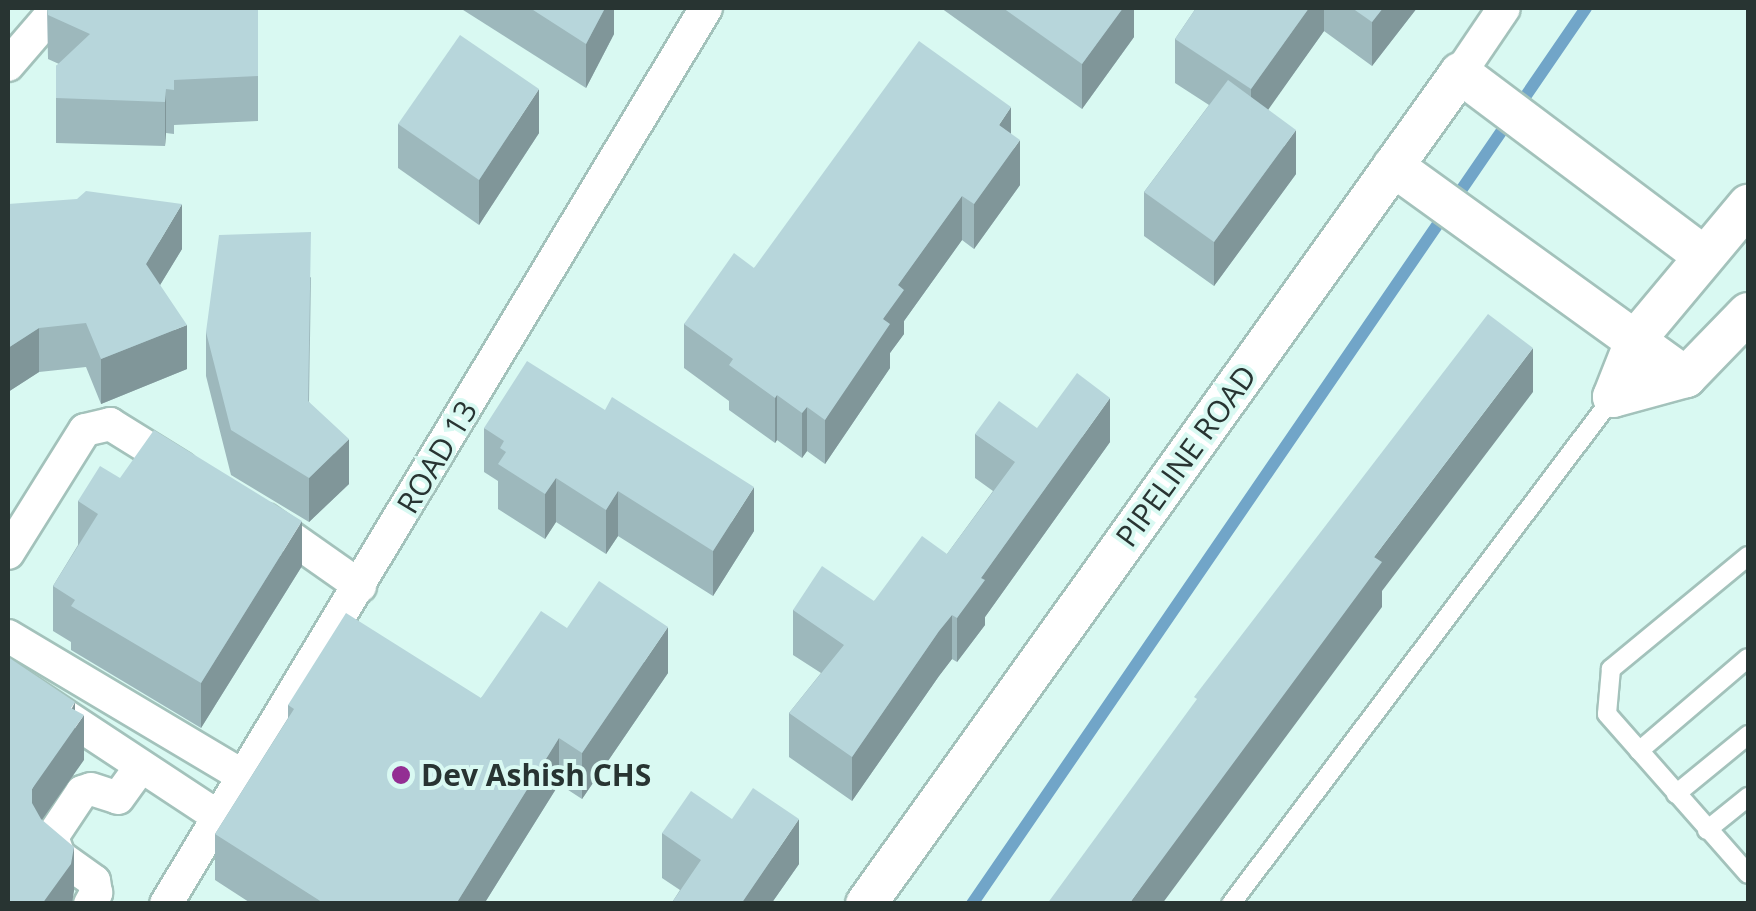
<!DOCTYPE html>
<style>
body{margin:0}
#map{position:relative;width:1756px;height:911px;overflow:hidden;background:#d9f9f2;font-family:"Open Sans",sans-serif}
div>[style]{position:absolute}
.stream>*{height:12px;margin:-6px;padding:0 6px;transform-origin:6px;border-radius:6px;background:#71a5c8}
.roads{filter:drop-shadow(2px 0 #a3c2bb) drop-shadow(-2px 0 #a3c2bb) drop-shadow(0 2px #a3c2bb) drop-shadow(0 -2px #a3c2bb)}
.service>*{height:18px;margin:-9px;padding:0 9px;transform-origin:9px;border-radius:9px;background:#fff}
.minor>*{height:32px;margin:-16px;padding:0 16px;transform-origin:16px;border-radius:16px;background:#fff}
.tertiary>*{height:40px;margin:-20px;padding:0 20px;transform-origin:20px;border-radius:20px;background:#fff}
.wall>*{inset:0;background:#9db8bc}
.shaded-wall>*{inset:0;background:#809699}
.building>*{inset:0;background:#b7d6db}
.dots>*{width:28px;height:28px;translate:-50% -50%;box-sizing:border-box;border:5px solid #d9f9f2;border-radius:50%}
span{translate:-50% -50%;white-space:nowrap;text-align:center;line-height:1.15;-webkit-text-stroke:8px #d9f9f2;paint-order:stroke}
.street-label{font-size:30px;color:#283432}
.poi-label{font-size:30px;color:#283432;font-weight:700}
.left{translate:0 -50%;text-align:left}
.frame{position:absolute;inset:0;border:10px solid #283432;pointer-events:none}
</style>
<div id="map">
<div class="stream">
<i style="left:972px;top:904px;width:1086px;rotate:-55.58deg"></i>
</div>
<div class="roads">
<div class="service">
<i style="left:1748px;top:556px;width:178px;rotate:140.5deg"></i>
<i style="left:1611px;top:669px;width:45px;rotate:95.1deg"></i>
<i style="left:1607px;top:714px;width:213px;rotate:48.6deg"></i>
<i style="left:1639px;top:751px;width:143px;rotate:-40.5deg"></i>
<i style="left:1676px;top:794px;width:93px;rotate:-39.3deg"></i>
<i style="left:1707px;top:830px;width:53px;rotate:-38.8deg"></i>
<i style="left:1231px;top:904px;width:635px;rotate:-53deg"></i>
</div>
<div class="minor">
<i style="left:8px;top:65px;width:75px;rotate:-49.3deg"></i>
<i style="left:1460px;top:73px;width:78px;rotate:-55.9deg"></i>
<i style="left:266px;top:520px;width:115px;rotate:35.1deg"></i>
<i style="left:8px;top:553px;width:145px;rotate:-58deg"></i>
<i style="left:85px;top:430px;width:26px;rotate:-13deg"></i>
<i style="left:110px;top:424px;width:84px;rotate:31.8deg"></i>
<i style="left:8px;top:636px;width:277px;rotate:30.8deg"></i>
<i style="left:8px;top:678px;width:254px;rotate:33.4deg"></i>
<i style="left:90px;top:904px;width:13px;rotate:-61deg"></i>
<i style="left:96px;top:893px;width:12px;rotate:-99deg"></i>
<i style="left:94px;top:881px;width:43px;rotate:-144.5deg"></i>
<i style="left:59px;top:856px;width:20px;rotate:-110deg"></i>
<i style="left:52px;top:837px;width:54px;rotate:-56.3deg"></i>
<i style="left:82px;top:792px;width:9px;rotate:-18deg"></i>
<i style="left:91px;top:789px;width:28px;rotate:18deg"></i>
<i style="left:118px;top:798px;width:39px;rotate:-54deg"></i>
<i style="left:166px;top:904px;width:1046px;rotate:-58.92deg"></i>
</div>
<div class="tertiary">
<i style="left:1393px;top:166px;width:361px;rotate:35.8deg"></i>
<i style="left:1613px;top:397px;width:62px;rotate:-68.4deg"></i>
<i style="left:1636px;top:339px;width:175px;rotate:-50.1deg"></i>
<i style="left:1613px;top:397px;width:76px;rotate:-15.3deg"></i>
<i style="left:1686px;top:377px;width:89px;rotate:-45.9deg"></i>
<i style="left:866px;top:904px;width:1021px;rotate:-54.44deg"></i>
<i style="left:1460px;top:73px;width:303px;rotate:36.9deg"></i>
</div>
</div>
<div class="wall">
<i style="clip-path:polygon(47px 8px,258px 8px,258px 121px,174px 125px,174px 134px,166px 133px,165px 146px,56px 143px,56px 66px,59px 64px,48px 59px)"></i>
<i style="clip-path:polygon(460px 8px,614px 8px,614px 34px,586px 88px)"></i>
<i style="clip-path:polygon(941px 8px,1134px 8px,1134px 37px,1082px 109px)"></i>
<i style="clip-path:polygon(1196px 8px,1417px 8px,1372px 66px,1324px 31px,1268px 109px,1296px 174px,1214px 286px,1144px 236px,1144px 192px,1209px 105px,1175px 83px,1175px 39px)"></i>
<i style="clip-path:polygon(398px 124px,539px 133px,479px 225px,398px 168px)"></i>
<i style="clip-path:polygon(1011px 134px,1020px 185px,974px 249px,962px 240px,904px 321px,904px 334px,890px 353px,890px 368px,825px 464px,807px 451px,802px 458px,777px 440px,775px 443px,729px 410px,729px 401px,684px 368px,684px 324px,754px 268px)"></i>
<i style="clip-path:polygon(8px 204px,182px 249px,160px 285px,187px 369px,101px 404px,86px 367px,39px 372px,8px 392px)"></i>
<i style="clip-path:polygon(311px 277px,309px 402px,349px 484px,309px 522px,231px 475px,206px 376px,206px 332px)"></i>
<i style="clip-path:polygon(484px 428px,754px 531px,713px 596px,618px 536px,606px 554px,556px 522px,545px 539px,498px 509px,498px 481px,484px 472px)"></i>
<i style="clip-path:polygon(1037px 428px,1110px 442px,985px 617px,985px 625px,957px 662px,952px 659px,939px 676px,852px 801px,789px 757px,789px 713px,821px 673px,793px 655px,793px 610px,874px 601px,947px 554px,993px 491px,975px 478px,975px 434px)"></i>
<i style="clip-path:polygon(120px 478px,302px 566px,201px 728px,71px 650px,71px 642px,53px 631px,53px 586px,78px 545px,78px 501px)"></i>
<i style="clip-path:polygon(567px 628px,668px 673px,582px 799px,559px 784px,484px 904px,252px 904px,215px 880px,215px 834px,288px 718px,288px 705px,481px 698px)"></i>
<i style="clip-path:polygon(662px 833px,799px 864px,771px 904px,671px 904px,680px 890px,662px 878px)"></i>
</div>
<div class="shaded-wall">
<i style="clip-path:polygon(605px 8px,614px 8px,614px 34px,586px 88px,586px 44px)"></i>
<i style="clip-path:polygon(1123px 8px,1134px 8px,1134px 37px,1082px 109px,1082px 64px)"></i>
<i style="clip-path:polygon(1309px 8px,1324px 8px,1324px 31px,1251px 134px,1251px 89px)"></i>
<i style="clip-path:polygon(1383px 8px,1417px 8px,1372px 66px,1372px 22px)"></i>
<i style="clip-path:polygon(166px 89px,166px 133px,165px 146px,165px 102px)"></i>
<i style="clip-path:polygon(539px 89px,539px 133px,479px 225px,479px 180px)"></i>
<i style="clip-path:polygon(1011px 107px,1011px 151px,999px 125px)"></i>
<i style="clip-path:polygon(1296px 130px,1296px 174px,1214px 286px,1214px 242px)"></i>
<i style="clip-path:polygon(1020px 140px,1020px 185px,974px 249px,974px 204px)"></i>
<i style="clip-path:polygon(962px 196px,962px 240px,904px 321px,904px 334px,890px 353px,890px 368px,825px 464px,825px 420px,883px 319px,898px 285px)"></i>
<i style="clip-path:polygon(182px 204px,182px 249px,146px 308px,146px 264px)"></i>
<i style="clip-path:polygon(187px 325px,187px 369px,101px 404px,101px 359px)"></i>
<i style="clip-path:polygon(39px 328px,39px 372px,8px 392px,8px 348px)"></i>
<i style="clip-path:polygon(1533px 348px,1533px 392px,1382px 591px,1382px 607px,1162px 904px,1129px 904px,1374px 557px)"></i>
<i style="clip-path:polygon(777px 395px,777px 440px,775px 443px,775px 398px)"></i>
<i style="clip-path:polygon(1110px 398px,1110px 442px,985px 617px,985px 625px,957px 662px,957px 618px,981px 578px)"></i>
<i style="clip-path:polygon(807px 407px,807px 451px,802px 458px,802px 413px)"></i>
<i style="clip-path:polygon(349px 439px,349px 484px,309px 522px,309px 478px)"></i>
<i style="clip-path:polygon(556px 478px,556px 522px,545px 539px,545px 494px)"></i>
<i style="clip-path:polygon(754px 487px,754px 531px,713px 596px,713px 551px)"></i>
<i style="clip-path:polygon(618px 491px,618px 536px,606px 554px,606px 510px)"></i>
<i style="clip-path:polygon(302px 521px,302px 566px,201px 728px,201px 683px)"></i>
<i style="clip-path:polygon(952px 615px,952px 659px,939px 676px,852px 801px,852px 757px,939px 631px)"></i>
<i style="clip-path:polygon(668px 627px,668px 673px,582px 799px,582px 753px)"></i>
<i style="clip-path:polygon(75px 702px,75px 728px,84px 715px,84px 760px,32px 834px,32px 789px)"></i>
<i style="clip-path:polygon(559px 738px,559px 784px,484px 904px,456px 904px)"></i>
<i style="clip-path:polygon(799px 819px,799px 864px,771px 904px,741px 904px)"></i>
<i style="clip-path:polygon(74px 847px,74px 891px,72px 904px,42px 904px)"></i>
</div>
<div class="building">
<i style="clip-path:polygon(47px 8px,258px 8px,258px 76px,174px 80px,174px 90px,166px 89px,165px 102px,56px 98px,56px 66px,90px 34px,48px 15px)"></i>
<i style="clip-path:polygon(530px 8px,605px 8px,586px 44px)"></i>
<i style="clip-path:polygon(1003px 8px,1123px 8px,1082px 64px)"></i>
<i style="clip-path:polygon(1196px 8px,1309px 8px,1251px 89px,1175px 39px)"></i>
<i style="clip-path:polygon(1352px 8px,1383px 8px,1372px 22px)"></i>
<i style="clip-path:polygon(460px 35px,539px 89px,479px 180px,398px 124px)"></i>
<i style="clip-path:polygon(919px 41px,1011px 107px,999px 125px,1020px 140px,974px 204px,962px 196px,898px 285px,904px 290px,883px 319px,890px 324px,825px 420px,807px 407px,802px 413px,777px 395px,775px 398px,729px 365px,733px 359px,684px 324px,734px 253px,754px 268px)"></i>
<i style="clip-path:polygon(1228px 80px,1296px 130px,1214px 242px,1144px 192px)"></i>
<i style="clip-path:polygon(86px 191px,182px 204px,146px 264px,187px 325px,101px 359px,86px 323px,39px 328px,8px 348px,8px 204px,77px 199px)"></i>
<i style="clip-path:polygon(311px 232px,308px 401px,349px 439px,309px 478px,231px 430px,206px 332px,219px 235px)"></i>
<i style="clip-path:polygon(1488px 314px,1533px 348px,1374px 557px,1382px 562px,1129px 904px,1047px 904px,1197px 699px,1194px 697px)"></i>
<i style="clip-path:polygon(527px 361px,605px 410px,612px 397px,754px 487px,713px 551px,618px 491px,606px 510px,556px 478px,545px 494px,498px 464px,506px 452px,500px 448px,504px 441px,484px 428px)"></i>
<i style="clip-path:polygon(1077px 373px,1110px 398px,981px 578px,985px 580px,957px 618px,952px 615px,939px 631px,852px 757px,789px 713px,844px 645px,793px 610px,822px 566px,874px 601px,922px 536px,947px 554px,1015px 462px,975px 434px,999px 401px,1037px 428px)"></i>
<i style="clip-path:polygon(154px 430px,302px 521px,201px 683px,71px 606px,75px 600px,53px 586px,98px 514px,78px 501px,100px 466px,120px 478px)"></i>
<i style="clip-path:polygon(599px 581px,668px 627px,582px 753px,559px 738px,456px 904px,325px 904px,215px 834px,294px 709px,288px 705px,346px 613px,481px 698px,541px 611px,567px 628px)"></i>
<i style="clip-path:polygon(8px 657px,75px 702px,71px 708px,84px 715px,32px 789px,32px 803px,41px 819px,74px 847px,71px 864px,42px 904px,8px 904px)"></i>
<i style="clip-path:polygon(753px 788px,799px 819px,741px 904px,671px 904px,701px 860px,662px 833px,691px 791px,732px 819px)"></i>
</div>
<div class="dots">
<i style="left:401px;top:775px;background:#932e93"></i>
</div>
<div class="street-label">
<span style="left:1186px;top:456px;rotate:-54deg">PIPELINE ROAD</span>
<span style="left:437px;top:457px;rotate:-59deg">ROAD 13</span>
</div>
<div class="poi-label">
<span class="left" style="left:421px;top:775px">Dev Ashish CHS</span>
</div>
<div class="frame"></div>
</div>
